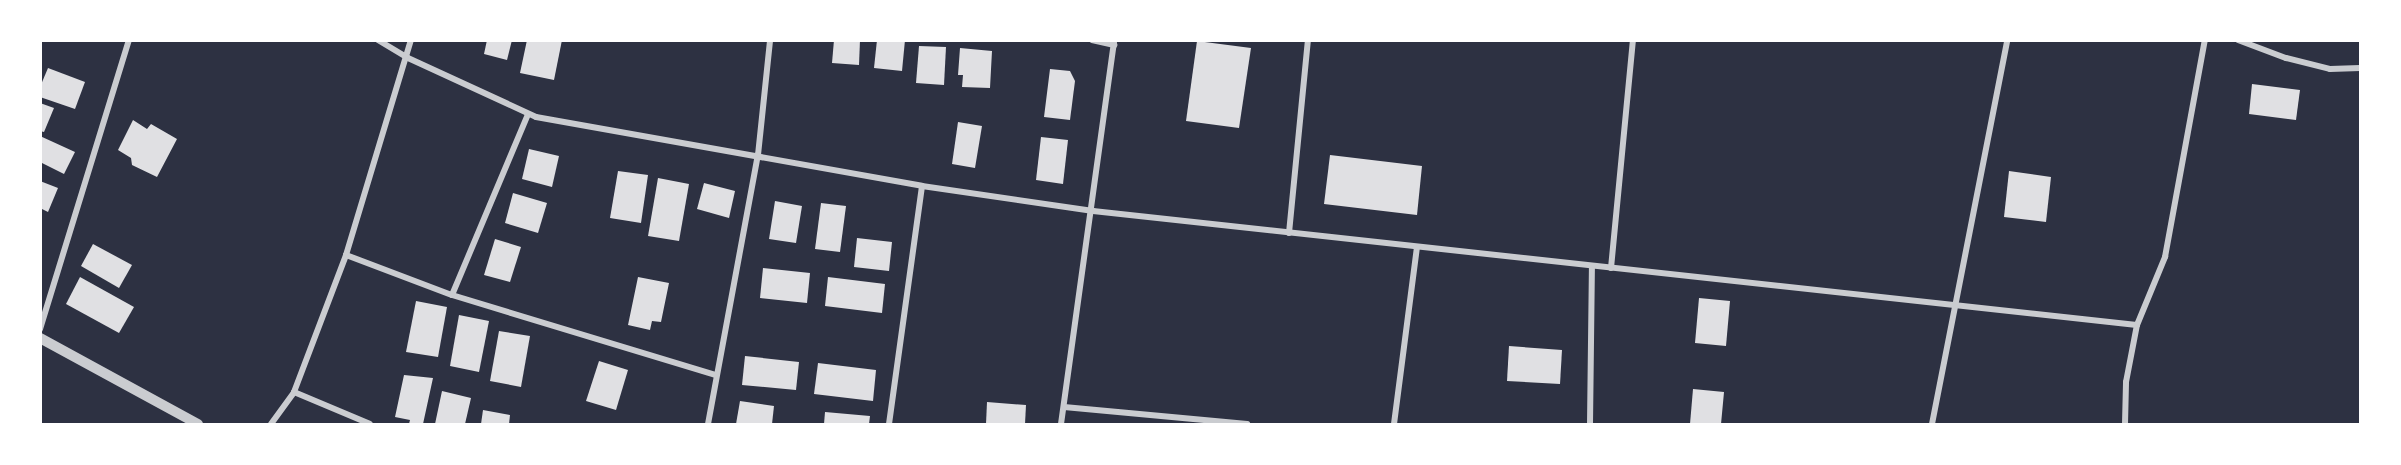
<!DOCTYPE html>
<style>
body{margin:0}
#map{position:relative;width:2401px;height:465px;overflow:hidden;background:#2d3142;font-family:Manrope,sans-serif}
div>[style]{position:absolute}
.building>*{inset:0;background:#e0e0e3}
.minor>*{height:6px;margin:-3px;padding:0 3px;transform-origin:3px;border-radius:3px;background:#caccd0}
.tertiary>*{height:10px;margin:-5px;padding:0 5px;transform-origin:5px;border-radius:5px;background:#caccd0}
span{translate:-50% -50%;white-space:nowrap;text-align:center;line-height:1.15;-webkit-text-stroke:5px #fff;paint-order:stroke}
.frame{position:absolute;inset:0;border:42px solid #fff;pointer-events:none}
</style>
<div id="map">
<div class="building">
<i style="clip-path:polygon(487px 40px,512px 40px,507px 60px,484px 54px)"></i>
<i style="clip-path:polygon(527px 40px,562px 40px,554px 80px,520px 73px)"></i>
<i style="clip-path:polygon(834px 40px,860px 40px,859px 65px,832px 63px)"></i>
<i style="clip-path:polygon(877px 40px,905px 40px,902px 71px,874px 68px)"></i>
<i style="clip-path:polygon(1197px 41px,1251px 48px,1239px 128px,1186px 121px)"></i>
<i style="clip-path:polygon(919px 46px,946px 47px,944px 85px,916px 83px)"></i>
<i style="clip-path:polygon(960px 48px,992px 51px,990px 88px,962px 87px,963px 75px,958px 75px)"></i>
<i style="clip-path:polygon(48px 68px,85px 82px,75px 109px,40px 97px,40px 87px)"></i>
<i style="clip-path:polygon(1050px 69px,1070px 71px,1075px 81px,1070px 120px,1044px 117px)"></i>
<i style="clip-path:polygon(2252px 84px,2300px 90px,2296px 120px,2249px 114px)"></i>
<i style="clip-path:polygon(40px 103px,54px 108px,44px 132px,40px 131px)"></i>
<i style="clip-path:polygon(133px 120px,147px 129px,151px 124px,177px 139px,157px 177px,132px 165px,131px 158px,118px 150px)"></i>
<i style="clip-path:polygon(958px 122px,982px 126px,975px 168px,952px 164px)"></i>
<i style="clip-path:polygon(40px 136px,75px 152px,64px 174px,40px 162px)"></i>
<i style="clip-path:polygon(1041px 137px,1068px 140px,1063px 184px,1036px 180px)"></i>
<i style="clip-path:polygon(529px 149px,559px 156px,552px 187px,522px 179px)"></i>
<i style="clip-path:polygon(1330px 155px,1422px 166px,1417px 215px,1324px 204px)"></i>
<i style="clip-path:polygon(618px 171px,648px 175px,641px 223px,610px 218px)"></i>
<i style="clip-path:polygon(2009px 171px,2051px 177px,2046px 222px,2004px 217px)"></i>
<i style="clip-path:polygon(658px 178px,689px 184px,679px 241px,648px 236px)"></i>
<i style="clip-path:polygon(40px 181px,58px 188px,48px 212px,40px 208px)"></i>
<i style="clip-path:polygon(704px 183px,735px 191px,729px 218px,697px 209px)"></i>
<i style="clip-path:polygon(513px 193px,547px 203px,538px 233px,505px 223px)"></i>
<i style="clip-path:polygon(775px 201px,802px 206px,796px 243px,769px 239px)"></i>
<i style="clip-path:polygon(821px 203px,846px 206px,840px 252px,815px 249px)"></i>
<i style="clip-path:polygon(857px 238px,892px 242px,889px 271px,854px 267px)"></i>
<i style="clip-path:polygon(495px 239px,521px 247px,510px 282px,484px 275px)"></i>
<i style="clip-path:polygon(93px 244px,132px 265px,119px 288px,81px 266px)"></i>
<i style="clip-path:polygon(763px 268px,810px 273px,807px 303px,760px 298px)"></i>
<i style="clip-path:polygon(80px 277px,134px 307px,119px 333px,66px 304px)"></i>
<i style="clip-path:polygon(638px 277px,669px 283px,661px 322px,652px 321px,650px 330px,628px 325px)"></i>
<i style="clip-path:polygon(828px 277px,885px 284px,882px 313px,825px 306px)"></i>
<i style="clip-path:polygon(1699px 298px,1730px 301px,1726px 346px,1695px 343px)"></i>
<i style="clip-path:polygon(416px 301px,447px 307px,438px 357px,406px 352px)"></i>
<i style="clip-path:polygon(459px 315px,489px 321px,479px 372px,450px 366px)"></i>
<i style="clip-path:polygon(499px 331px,530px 336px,521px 387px,490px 381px)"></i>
<i style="clip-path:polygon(1509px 346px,1562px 350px,1560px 384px,1507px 381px)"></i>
<i style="clip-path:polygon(745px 356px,799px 362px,796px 390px,742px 385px)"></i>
<i style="clip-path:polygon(599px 361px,628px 370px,616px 410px,586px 401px)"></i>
<i style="clip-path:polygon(818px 363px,876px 370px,873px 401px,814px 394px)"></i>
<i style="clip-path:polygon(404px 375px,433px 378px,423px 424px,409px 424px,410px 420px,395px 417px)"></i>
<i style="clip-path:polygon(1693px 389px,1724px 392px,1721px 424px,1690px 424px)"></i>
<i style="clip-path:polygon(442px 391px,471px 398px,465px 424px,435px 424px)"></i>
<i style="clip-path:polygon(740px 401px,774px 406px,772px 424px,736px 424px)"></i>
<i style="clip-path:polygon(987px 402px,1026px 405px,1025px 424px,986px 424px)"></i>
<i style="clip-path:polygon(483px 410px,510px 415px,509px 424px,481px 424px)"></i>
<i style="clip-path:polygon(825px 412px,870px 416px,869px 424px,824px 424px)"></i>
</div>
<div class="minor">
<i style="left:378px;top:40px;width:35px;rotate:31deg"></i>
<i style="left:408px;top:58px;width:141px;rotate:24.7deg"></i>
<i style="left:536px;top:117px;width:392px;rotate:10.1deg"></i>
<i style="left:922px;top:186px;width:173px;rotate:8.3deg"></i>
<i style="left:1093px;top:211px;width:1050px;rotate:6.23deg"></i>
<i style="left:1092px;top:40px;width:23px;rotate:13deg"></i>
<i style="left:2238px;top:40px;width:51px;rotate:20.6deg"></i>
<i style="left:2286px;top:58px;width:45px;rotate:14deg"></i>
<i style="left:2330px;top:69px;width:30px;rotate:-2deg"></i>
<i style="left:1289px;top:233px;width:194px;rotate:-84.4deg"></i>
<i style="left:346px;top:255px;width:113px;rotate:20.7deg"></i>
<i style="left:452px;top:295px;width:276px;rotate:16.9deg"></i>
<i style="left:1611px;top:268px;width:229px;rotate:-84.5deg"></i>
<i style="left:452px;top:295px;width:196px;rotate:-67.2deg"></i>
<i style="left:40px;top:329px;width:302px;rotate:-72.9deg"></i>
<i style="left:294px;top:392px;width:82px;rotate:22.8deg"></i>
<i style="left:1064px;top:407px;width:184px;rotate:5.3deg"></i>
<i style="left:271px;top:424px;width:39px;rotate:-54deg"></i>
<i style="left:294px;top:392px;width:147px;rotate:-69.2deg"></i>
<i style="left:346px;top:255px;width:225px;rotate:-73.2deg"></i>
<i style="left:708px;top:424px;width:274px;rotate:-79.5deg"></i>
<i style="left:758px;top:155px;width:116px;rotate:-84deg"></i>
<i style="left:889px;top:424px;width:240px;rotate:-82.1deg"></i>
<i style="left:1061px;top:424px;width:388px;rotate:-82.1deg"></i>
<i style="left:1394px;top:424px;width:178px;rotate:-82.6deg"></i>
<i style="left:1590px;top:424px;width:158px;rotate:-89.3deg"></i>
<i style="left:1932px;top:424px;width:391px;rotate:-78.9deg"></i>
<i style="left:2125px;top:424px;width:42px;rotate:-88.6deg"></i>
<i style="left:2126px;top:382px;width:58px;rotate:-79.1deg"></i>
<i style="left:2137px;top:325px;width:74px;rotate:-67.6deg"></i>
<i style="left:2165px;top:257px;width:221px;rotate:-79.6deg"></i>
</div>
<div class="tertiary">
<i style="left:40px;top:338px;width:180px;rotate:28.6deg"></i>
</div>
<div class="frame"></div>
</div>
